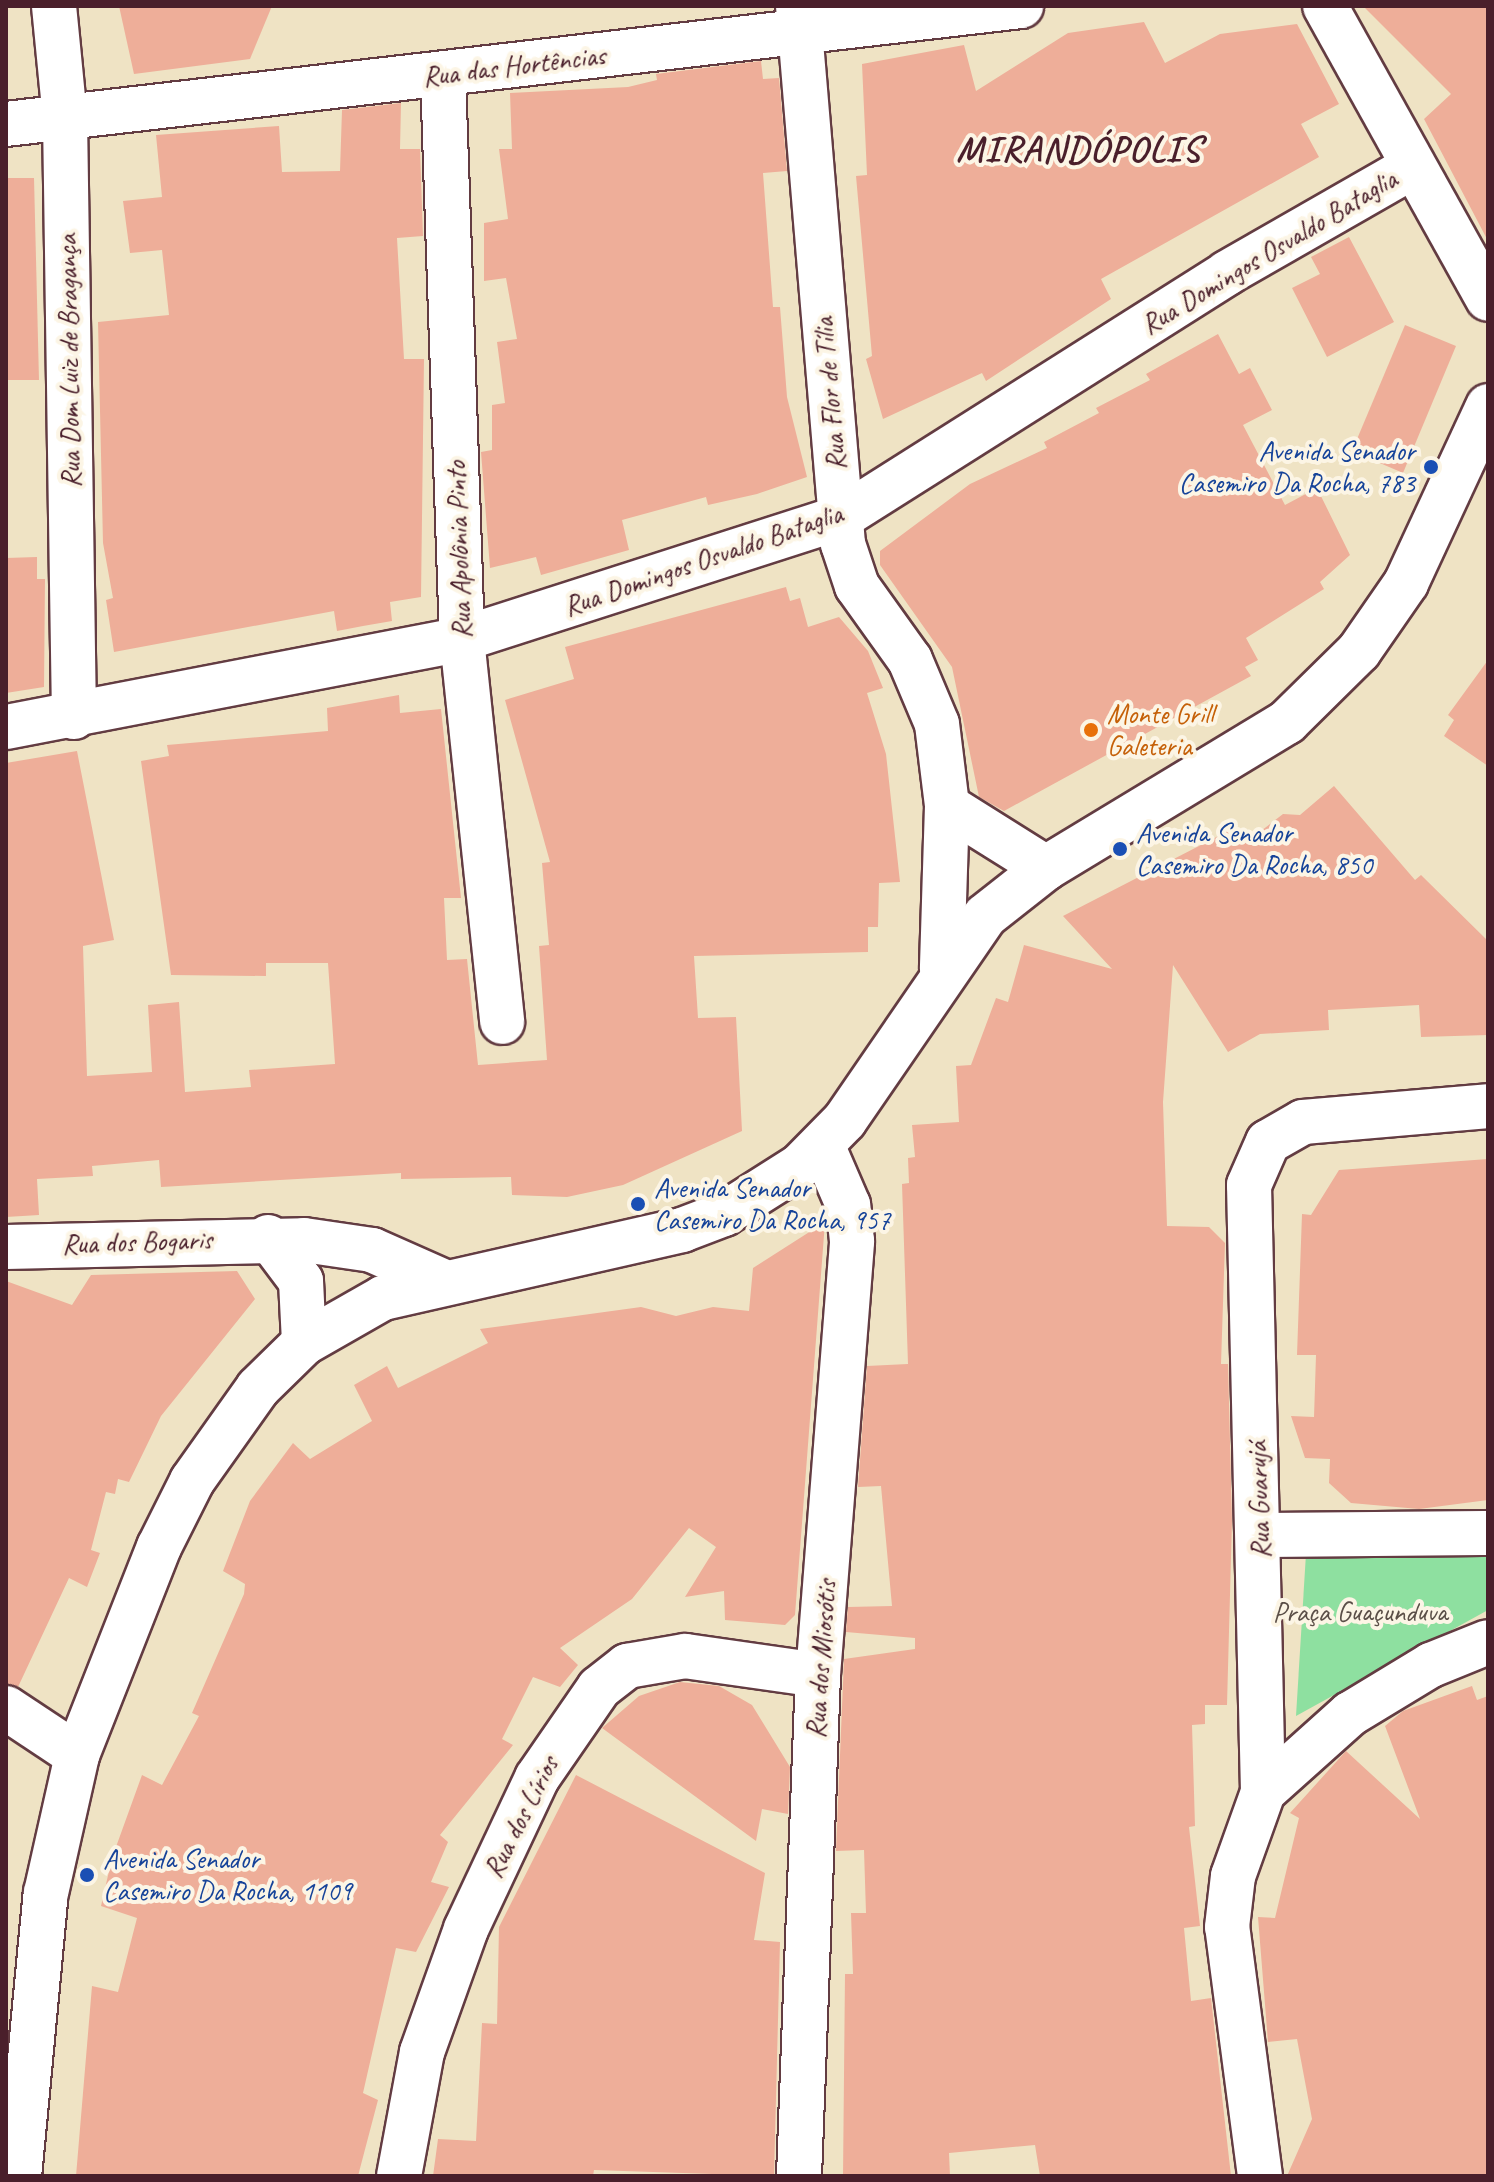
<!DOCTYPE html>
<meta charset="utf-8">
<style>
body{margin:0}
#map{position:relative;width:1494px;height:2182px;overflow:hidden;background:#efe3c4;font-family:Caveat,sans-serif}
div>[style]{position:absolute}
.green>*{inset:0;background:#8ee0a0}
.building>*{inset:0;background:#eeae99}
.roads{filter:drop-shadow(2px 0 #633c42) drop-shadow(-2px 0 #633c42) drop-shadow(0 2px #633c42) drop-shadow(0 -2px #633c42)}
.minor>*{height:44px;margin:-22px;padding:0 22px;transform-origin:22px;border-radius:22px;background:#fff}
.dots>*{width:22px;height:22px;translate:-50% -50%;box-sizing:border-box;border:4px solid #fcf5e5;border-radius:50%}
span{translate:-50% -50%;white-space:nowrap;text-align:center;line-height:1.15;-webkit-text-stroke:8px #fcf5e5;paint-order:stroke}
.street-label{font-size:28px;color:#4a1f2b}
.transit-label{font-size:28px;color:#164399}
.right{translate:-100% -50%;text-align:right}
.left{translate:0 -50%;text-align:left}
.food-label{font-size:28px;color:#c56008}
.park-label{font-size:28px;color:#5b4f48}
.district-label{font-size:36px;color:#4a1f2b;font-weight:700;letter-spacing:2px}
.frame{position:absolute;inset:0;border:8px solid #4a1f2b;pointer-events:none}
</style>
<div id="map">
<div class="green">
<i style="clip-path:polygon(1306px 1554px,1488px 1557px,1488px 1610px,1296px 1716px)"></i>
</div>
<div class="building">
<i style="clip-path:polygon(119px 6px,272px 6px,250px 59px,134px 74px)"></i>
<i style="clip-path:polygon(1363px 6px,1488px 6px,1488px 241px,1424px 119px,1451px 94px)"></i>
<i style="clip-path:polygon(1144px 22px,1165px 63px,1220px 34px,1297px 24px,1339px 104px,1301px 124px,1319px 157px,1101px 279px,1111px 299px,986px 381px,982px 373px,883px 419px,866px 359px,872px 356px,856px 176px,867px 175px,862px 64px,964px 45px,976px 91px,1068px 33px)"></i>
<i style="clip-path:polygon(761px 61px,763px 79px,779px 78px,787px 171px,763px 173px,773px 307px,780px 307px,787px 397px,807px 477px,757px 494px,708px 505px,706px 497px,622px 520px,629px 550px,541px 575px,536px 557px,490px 568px,481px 452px,492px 450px,492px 405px,505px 403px,497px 342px,517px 339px,506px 278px,484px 281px,484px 223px,508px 219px,499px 149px,512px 149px,510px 93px,628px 87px,657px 80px,656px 74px)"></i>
<i style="clip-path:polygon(401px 103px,400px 149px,420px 149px,423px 236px,397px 238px,404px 359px,424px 359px,421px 597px,390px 602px,392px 621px,363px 626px,337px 631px,334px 611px,114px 652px,106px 600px,113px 598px,103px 543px,98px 322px,169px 315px,162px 250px,130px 253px,123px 201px,162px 197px,156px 135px,279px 126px,282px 172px,340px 171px,342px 110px)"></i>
<i style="clip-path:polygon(6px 178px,34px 178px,39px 380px,6px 380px)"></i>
<i style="clip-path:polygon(1349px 237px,1394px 322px,1327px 357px,1292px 288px,1320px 274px,1311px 257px)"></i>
<i style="clip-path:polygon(1405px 325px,1456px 346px,1403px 473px,1352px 451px)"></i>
<i style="clip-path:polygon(1218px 334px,1239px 374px,1250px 368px,1272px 410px,1243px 425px,1285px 505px,1317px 488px,1350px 555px,1320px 582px,1324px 589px,1246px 638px,1258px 660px,1245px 667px,1251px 676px,1004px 811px,979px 797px,952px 667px,880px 565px,880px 551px,970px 484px,1047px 448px,1044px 442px,1099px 413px,1096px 408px,1150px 380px,1146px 374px)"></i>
<i style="clip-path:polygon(37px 557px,37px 579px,45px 579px,44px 687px,6px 693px,6px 558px)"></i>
<i style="clip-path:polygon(786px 587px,790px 601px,800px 598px,808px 627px,839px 617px,868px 651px,883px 688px,867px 693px,886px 754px,900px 882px,879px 883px,878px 927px,868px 927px,868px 952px,694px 956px,698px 1018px,736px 1017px,742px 1131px,623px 1185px,567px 1197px,512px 1195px,511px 1177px,401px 1179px,401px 1173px,161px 1187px,159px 1160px,92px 1166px,93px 1176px,37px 1179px,39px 1215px,6px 1217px,6px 763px,77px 751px,114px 940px,83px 946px,87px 1076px,152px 1072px,148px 1005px,179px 1002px,185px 1092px,251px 1087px,249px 1070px,335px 1064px,328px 963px,266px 963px,266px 976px,171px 975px,141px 761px,169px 756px,167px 745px,328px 731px,327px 708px,399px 695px,400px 713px,441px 709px,461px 898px,444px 898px,447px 960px,467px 959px,478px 1065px,547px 1060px,539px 946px,549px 945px,542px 863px,550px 862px,505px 700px,574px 679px,565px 647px)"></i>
<i style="clip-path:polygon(1488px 660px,1488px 766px,1444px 736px,1454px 720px,1448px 715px)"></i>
<i style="clip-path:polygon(1334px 786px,1415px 880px,1421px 875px,1488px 941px,1488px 1035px,1421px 1037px,1419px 1005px,1328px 1010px,1329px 1030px,1260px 1034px,1228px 1052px,1173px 965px,1163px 1102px,1167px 1226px,1209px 1227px,1225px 1243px,1221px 1364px,1228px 1364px,1232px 1521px,1227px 1705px,1205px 1705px,1205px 1724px,1192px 1725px,1195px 1826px,1189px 1827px,1200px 1926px,1184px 1928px,1191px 2001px,1211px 1998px,1231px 2176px,1040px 2176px,1035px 2145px,949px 2153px,950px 2176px,843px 2176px,845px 1974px,853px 1974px,851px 1913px,866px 1913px,864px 1850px,836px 1851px,844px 1659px,915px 1649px,915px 1638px,846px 1632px,848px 1607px,892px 1606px,881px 1486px,858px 1487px,867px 1366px,908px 1364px,902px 1184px,909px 1183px,908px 1158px,915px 1157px,912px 1125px,959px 1122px,956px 1066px,971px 1065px,996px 998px,1008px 1002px,1024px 945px,1112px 969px,1063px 916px,1232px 829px,1244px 844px,1283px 814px,1300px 815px)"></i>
<i style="clip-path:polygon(1488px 1159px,1488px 1500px,1419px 1509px,1351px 1503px,1329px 1483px,1330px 1459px,1305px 1458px,1291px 1416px,1314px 1417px,1316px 1355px,1297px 1355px,1302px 1214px,1311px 1215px,1339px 1170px)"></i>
<i style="clip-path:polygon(825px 1222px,795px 1615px,785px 1625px,725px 1620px,724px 1591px,685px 1597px,716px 1547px,689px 1528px,632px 1599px,560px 1648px,578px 1665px,560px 1687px,533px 1677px,502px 1739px,513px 1745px,440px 1835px,448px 1842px,431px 1882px,449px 1887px,416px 1952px,396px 1948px,363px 2093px,378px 2100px,358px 2176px,76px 2176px,92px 1986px,118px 1992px,137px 1918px,101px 1906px,112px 1858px,142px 1775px,162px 1785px,199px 1716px,192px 1713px,244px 1594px,245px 1584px,223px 1571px,250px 1501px,293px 1443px,310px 1459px,372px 1421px,354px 1385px,387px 1366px,398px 1388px,488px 1343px,480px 1329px,641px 1307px,676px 1316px,713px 1307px,749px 1311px,753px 1268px)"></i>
<i style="clip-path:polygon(237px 1271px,255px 1299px,161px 1416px,129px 1482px,118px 1479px,115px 1494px,106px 1492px,91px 1550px,100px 1553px,87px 1587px,69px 1578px,18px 1687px,6px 1683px,6px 1281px,72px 1305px,91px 1275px)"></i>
<i style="clip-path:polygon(680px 1682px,719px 1686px,752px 1705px,790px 1767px,788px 1814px,762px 1809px,756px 1841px,602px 1728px,639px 1696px)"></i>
<i style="clip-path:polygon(1472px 1686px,1477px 1700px,1488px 1696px,1488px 2176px,1287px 2176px,1312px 2119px,1297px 2039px,1268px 2042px,1258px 1917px,1275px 1918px,1299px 1818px,1290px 1813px,1346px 1751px,1420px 1819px,1385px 1726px,1403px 1711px)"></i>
<i style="clip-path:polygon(576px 1775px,765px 1873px,754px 1940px,780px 1942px,774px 2176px,594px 2170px,593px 2176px,433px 2176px,438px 2139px,476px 2141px,482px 2023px,497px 2024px,499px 1927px)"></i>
</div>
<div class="roads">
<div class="minor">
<i style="left:54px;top:6px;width:113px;rotate:84.4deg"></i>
<i style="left:65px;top:118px;width:599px;rotate:89.14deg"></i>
<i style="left:798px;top:6px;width:540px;rotate:85.22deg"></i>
<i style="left:843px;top:544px;width:44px;rotate:71.6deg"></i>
<i style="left:857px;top:586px;width:91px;rotate:54.4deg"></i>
<i style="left:910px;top:660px;width:69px;rotate:67.1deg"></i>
<i style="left:937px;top:724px;width:83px;rotate:83deg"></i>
<i style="left:947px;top:806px;width:163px;rotate:91.8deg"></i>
<i style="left:1325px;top:6px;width:335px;rotate:60.9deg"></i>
<i style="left:443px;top:75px;width:564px;rotate:88.07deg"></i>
<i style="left:462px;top:639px;width:385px;rotate:84deg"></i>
<i style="left:6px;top:124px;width:1022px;rotate:-6.63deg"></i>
<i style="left:6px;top:727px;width:464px;rotate:-10.9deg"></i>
<i style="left:462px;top:639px;width:397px;rotate:-17.8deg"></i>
<i style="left:840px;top:518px;width:458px;rotate:-32.3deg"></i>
<i style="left:1227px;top:273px;width:213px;rotate:-29.8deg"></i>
<i style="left:947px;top:806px;width:117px;rotate:32.1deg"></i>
<i style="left:268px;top:1237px;width:55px;rotate:53.1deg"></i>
<i style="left:301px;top:1281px;width:62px;rotate:87.2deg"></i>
<i style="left:6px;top:1247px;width:298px;rotate:-1.3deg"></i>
<i style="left:304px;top:1240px;width:69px;rotate:8.4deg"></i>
<i style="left:372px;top:1250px;width:74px;rotate:23.8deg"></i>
<i style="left:1261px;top:1535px;width:227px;rotate:-0.5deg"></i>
<i style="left:6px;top:1708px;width:85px;rotate:33.5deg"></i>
<i style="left:1263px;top:1792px;width:117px;rotate:-41.9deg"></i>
<i style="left:1350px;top:1714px;width:95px;rotate:-31.2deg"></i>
<i style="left:1431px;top:1665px;width:61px;rotate:-22deg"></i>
<i style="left:19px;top:2176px;width:284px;rotate:-84.6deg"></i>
<i style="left:46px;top:1893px;width:141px;rotate:-77.3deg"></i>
<i style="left:77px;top:1755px;width:224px;rotate:-68.5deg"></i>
<i style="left:159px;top:1547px;width:74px;rotate:-63.4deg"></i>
<i style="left:192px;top:1481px;width:114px;rotate:-54.6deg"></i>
<i style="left:258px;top:1388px;width:64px;rotate:-44.4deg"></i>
<i style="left:304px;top:1343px;width:91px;rotate:-29.7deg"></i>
<i style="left:383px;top:1298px;width:307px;rotate:-12.8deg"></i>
<i style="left:682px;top:1230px;width:45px;rotate:-20.9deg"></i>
<i style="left:724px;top:1214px;width:90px;rotate:-32.3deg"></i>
<i style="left:800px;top:1166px;width:64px;rotate:-45.6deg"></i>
<i style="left:845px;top:1120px;width:247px;rotate:-55.5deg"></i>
<i style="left:985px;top:916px;width:78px;rotate:-38.2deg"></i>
<i style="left:1046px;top:868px;width:282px;rotate:-31.2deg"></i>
<i style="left:1287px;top:722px;width:101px;rotate:-44.6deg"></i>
<i style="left:1359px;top:651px;width:83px;rotate:-55.3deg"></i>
<i style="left:1406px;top:583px;width:195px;rotate:-65.1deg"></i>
<i style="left:399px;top:2176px;width:126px;rotate:-79.5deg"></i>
<i style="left:422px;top:2052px;width:131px;rotate:-70.3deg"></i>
<i style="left:466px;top:1929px;width:167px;rotate:-64.8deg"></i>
<i style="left:537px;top:1778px;width:109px;rotate:-55.4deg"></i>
<i style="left:599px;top:1688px;width:36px;rotate:-38deg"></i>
<i style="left:627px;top:1666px;width:59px;rotate:-9.8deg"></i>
<i style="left:685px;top:1656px;width:134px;rotate:8.1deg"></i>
<i style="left:799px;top:2176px;width:501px;rotate:-87.83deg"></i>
<i style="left:818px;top:1675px;width:435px;rotate:-85.5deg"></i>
<i style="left:852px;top:1241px;width:36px;rotate:-96deg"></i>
<i style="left:848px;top:1205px;width:63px;rotate:-113.3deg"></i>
<i style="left:1260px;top:2176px;width:251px;rotate:-97.5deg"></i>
<i style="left:1227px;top:1927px;width:51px;rotate:-83.3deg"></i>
<i style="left:1233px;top:1876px;width:89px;rotate:-70.3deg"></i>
<i style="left:1263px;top:1792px;width:607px;rotate:-91.32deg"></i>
<i style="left:1249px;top:1185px;width:47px;rotate:-66.2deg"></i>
<i style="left:1268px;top:1142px;width:40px;rotate:-29.7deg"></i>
<i style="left:1303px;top:1122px;width:186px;rotate:-4.9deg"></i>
</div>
</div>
<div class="dots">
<i style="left:1431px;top:467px;background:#1a4fb4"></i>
<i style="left:1091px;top:730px;background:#e8710a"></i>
<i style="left:1120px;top:849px;background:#1a4fb4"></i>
<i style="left:638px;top:1204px;background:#1a4fb4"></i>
<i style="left:87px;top:1875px;background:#1a4fb4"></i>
</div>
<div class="street-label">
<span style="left:514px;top:66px;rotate:-7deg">Rua das Hortências</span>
<span style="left:1269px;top:252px;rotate:-31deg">Rua Domingos Osvaldo Bataglia</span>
<span style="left:69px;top:361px;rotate:-91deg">Rua Dom Luiz de Bragança</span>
<span style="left:830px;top:394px;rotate:-95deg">Rua Flor de Tília</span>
<span style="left:459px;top:550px;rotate:-92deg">Rua Apolônia Pinto</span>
<span style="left:703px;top:560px;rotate:-19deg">Rua Domingos Osvaldo Bataglia</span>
<span style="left:137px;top:1242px;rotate:-2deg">Rua dos Bogaris</span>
<span style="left:1259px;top:1500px;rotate:-92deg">Rua Guarujá</span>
<span style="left:821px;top:1659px;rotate:-86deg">Rua dos Miosótis</span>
<span style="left:521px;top:1817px;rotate:-63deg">Rua dos Lírios</span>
</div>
<div class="transit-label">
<span class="right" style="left:1415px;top:467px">Avenida Senador<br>Casemiro Da Rocha, 783</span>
<span class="left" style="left:1136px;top:849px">Avenida Senador<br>Casemiro Da Rocha, 850</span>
<span class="left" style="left:654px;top:1204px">Avenida Senador<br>Casemiro Da Rocha, 957</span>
<span class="left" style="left:103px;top:1875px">Avenida Senador<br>Casemiro Da Rocha, 1109</span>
</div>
<div class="food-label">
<span class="left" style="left:1107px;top:730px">Monte Grill<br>Galeteria</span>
</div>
<div class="park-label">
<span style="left:1360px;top:1612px">Praça Guaçunduva</span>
</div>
<div class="district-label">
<span style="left:1079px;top:150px">MIRANDÓPOLIS</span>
</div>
<div class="frame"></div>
</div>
